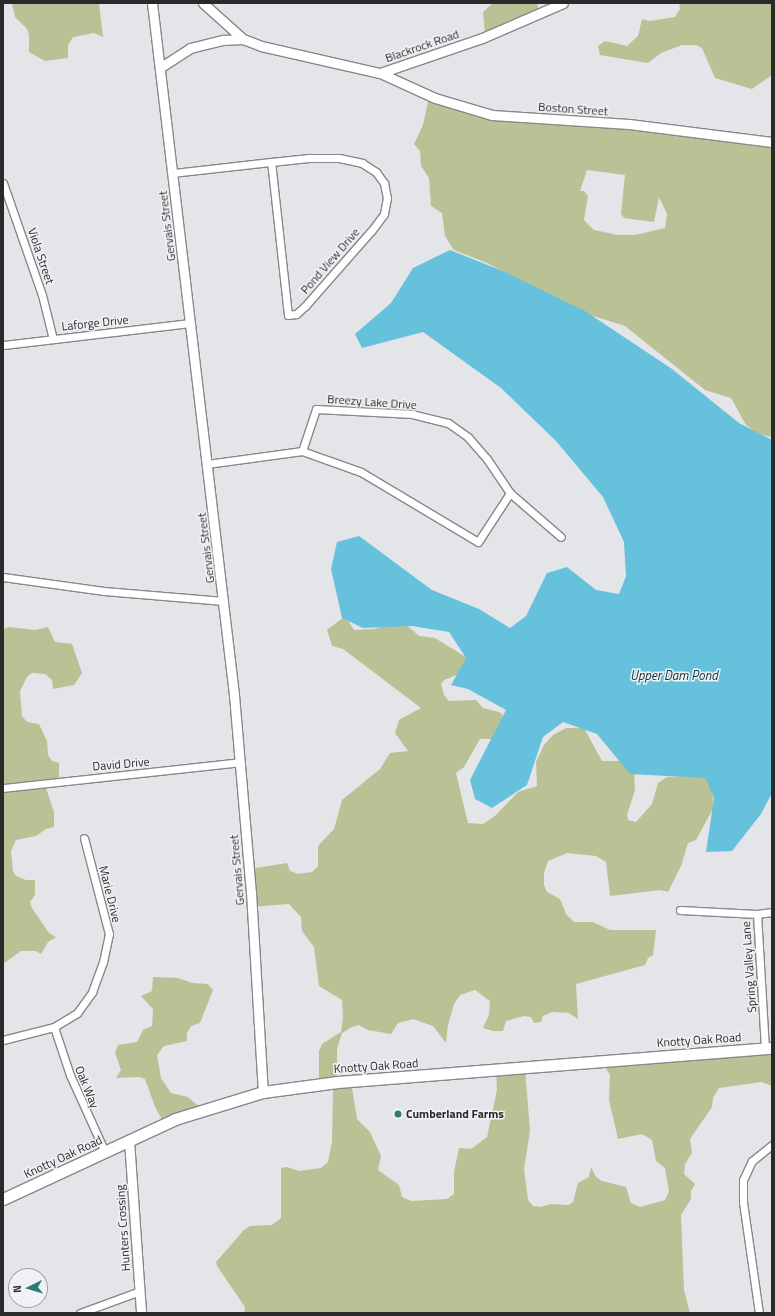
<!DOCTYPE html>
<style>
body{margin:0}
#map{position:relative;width:775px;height:1316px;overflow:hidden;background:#e3e5e8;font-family:"Titillium Web",sans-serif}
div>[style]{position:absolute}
.green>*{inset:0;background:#bac295}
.water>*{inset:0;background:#66c2dc}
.roads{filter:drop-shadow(1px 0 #86888b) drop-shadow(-1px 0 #86888b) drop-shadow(0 1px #86888b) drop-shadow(0 -1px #86888b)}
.minor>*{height:7px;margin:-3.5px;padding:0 3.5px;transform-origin:3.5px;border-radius:3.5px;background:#fff}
.tertiary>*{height:9px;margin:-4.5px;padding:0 4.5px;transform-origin:4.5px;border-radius:4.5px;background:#fff}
.primary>*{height:11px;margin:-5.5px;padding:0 5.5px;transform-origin:5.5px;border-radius:5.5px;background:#fff}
.dots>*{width:11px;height:11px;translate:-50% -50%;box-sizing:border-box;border:2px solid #f0f2f5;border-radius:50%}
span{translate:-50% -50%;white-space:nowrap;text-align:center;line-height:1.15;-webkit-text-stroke:3px #f0f2f5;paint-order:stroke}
.street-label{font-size:12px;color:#2a2a2b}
.poi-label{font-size:12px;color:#2a2a2b;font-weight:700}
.left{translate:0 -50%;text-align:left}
.water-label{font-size:13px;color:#05323d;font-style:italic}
.frame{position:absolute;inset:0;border:4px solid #2a2a2b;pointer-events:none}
.north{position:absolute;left:8px;top:1268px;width:40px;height:40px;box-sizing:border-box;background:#f0f2f5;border:1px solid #a1a2a4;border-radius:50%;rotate:265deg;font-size:11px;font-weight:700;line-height:16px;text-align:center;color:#2a2a2b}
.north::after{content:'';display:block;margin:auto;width:14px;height:18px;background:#307975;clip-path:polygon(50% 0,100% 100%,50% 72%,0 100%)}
</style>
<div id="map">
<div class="green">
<i style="clip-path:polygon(12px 3px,99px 3px,103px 37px,94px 33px,73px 37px,68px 45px,68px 58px,45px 61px,29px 52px,29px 35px,27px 29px,15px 17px)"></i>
<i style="clip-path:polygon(493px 3px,537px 3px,540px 13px,485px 35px,483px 12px)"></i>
<i style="clip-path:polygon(679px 3px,772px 3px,772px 75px,752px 89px,715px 78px,702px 48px,696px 45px,682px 45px,661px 53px,648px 63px,600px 55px,598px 46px,605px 41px,627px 46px,638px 36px,642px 19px,650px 21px,675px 17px,680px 9px)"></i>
<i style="clip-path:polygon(evenodd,429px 97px,491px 114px,772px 142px,772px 437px,758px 434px,746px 425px,731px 398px,705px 390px,625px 326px,577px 311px,487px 263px,454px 250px,445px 236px,442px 213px,431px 206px,429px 178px,421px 166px,420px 151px,414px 144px,423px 125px,429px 97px,587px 170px,625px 175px,621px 214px,624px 218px,654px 222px,659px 197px,667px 214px,665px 228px,635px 235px,618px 235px,594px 230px,584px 220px,588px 196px,584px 191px,580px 191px,587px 170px)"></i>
<i style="clip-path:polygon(345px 616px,354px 630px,375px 629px,402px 621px,419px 636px,435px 638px,469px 659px,467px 671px,444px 680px,441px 684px,444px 695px,449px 701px,476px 700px,483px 708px,499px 712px,502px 714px,503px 728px,491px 739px,480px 739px,464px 767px,456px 773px,468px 823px,483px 824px,496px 815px,518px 792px,537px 786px,536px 762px,544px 745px,553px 735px,566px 728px,584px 728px,602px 761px,624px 761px,634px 771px,635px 790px,627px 815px,628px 820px,636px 822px,652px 804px,658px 783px,667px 777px,710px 775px,714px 807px,696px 840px,688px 843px,681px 866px,668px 892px,660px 890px,610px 896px,606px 862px,596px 856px,567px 853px,548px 861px,544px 873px,544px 885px,547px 892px,560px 899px,566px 914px,574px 922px,593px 922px,610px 930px,656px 930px,653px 955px,648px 958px,645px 965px,576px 984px,578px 1019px,569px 1013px,552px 1012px,543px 1016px,541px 1022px,534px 1023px,531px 1017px,524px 1016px,506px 1021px,503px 1031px,493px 1031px,483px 1028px,489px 1015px,490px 1001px,475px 990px,460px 995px,454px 1004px,448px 1025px,446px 1043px,433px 1026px,413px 1019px,398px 1023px,391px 1034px,368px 1030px,359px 1025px,352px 1027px,342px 1033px,337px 1049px,337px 1081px,351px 1081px,357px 1119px,370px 1132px,381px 1156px,378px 1170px,399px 1185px,402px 1197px,411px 1201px,447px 1199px,454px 1194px,454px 1172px,459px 1148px,471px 1149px,487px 1137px,497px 1090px,496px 1069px,525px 1069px,530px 1131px,524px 1169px,528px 1200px,533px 1206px,540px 1207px,551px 1204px,568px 1205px,573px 1202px,578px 1183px,589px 1177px,591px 1167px,596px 1177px,602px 1181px,626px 1187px,631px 1203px,640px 1207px,665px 1200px,669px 1192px,665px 1168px,656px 1161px,652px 1140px,642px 1134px,618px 1139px,609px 1100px,610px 1075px,601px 1060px,772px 1048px,772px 1086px,761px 1082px,719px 1088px,713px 1098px,712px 1107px,690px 1139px,692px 1153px,685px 1164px,684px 1174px,695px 1184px,691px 1191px,691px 1199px,681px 1215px,684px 1290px,690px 1313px,244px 1313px,245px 1307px,217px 1266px,216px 1262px,244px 1230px,250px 1226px,272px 1225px,281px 1218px,281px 1168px,287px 1167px,299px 1171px,321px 1168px,328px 1162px,332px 1142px,333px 1091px,331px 1083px,319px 1083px,319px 1051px,322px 1044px,341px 1032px,343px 1017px,342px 1000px,319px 986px,314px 947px,302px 931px,301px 917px,289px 904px,251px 907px,249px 869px,287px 863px,290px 871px,298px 874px,312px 872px,318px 866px,318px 846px,334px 829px,342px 800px,380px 769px,390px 753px,408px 751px,395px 733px,399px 720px,421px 708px,343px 649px,332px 646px,327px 630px)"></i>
<i style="clip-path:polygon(9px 627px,35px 630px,48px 627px,55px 642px,72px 644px,82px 673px,74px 685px,53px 689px,52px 680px,45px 674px,32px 673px,27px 677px,20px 691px,22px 716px,27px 722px,39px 724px,47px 741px,48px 755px,52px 761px,59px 763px,59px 779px,44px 782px,54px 812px,54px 827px,46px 829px,36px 836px,16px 840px,11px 851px,13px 871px,16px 876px,26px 880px,35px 880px,35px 895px,30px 902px,32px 908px,49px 933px,56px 937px,48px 942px,41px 954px,36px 951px,21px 951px,3px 964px,3px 629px)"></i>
<i style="clip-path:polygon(153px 977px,178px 978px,193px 983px,208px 984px,213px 990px,200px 1023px,191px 1026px,187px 1033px,187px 1041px,164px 1046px,157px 1055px,161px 1078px,171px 1093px,188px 1097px,203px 1110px,164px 1123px,155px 1107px,145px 1079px,139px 1077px,116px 1078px,121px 1070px,115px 1053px,118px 1045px,137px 1042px,143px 1030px,152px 1026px,153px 1009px,141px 996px,152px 991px)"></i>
</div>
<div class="water">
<i style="clip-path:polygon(450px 250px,505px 272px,585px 311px,672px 369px,739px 423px,772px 440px,772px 793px,761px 814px,732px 851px,706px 852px,714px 798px,705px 778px,630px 774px,597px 734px,563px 722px,543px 737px,527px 785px,492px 808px,475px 799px,470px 780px,506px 710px,468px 689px,451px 685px,466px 658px,449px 632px,412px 626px,363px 628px,342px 618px,331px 569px,337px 542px,359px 536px,432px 590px,479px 609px,510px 628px,526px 616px,547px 573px,567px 567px,596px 590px,619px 594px,626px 576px,624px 542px,603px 497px,556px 441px,501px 388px,423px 332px,362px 348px,355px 334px,391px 303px,413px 268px)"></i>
</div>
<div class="roads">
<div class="minor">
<i style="left:309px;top:158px;width:30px"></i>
<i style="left:339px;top:158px;width:24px;rotate:12deg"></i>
<i style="left:362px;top:163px;width:17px;rotate:33deg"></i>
<i style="left:376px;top:172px;width:14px;rotate:54deg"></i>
<i style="left:384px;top:183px;width:15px;rotate:79deg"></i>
<i style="left:387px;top:198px;width:16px;rotate:101deg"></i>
<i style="left:384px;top:214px;width:21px;rotate:127deg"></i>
<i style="left:371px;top:231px;width:100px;rotate:131.3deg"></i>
<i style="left:305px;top:306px;width:12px;rotate:138deg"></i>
<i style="left:296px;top:314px;width:8px;rotate:173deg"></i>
<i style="left:288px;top:315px;width:154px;rotate:-96.3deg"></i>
<i style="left:271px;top:162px;width:38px;rotate:-6deg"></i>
<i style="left:173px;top:173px;width:99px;rotate:-6.4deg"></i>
<i style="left:3px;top:183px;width:119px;rotate:70.8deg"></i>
<i style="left:42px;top:295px;width:45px;rotate:76deg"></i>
<i style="left:3px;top:345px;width:187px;rotate:-6.7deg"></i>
<i style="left:207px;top:464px;width:96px;rotate:-7.8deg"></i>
<i style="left:302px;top:451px;width:63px;rotate:19.6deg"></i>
<i style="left:361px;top:472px;width:136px;rotate:30.9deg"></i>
<i style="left:478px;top:542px;width:59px;rotate:-56.9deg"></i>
<i style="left:510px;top:493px;width:41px;rotate:-124.1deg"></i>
<i style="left:487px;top:459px;width:29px;rotate:-131deg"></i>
<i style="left:468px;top:437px;width:24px;rotate:-145deg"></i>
<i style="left:448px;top:423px;width:36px;rotate:-166deg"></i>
<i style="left:413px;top:414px;width:97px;rotate:-177deg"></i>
<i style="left:316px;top:409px;width:44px;rotate:108.4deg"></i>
<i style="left:510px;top:493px;width:67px;rotate:40.8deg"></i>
<i style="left:3px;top:577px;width:102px;rotate:7.9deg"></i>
<i style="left:104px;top:591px;width:120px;rotate:4.8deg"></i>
<i style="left:3px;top:788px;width:239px;rotate:-6.2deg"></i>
<i style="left:680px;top:910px;width:77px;rotate:3deg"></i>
<i style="left:757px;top:914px;width:15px;rotate:-8deg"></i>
<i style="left:757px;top:914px;width:135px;rotate:86.6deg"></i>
<i style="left:54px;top:1027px;width:51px;rotate:71.6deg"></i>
<i style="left:70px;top:1075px;width:85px;rotate:65.6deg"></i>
<i style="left:3px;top:1040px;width:53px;rotate:-14.3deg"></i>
<i style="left:54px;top:1027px;width:27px;rotate:-31deg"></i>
<i style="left:77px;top:1013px;width:26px;rotate:-54deg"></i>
<i style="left:92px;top:992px;width:32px;rotate:-70deg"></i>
<i style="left:103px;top:962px;width:29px;rotate:-78deg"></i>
<i style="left:109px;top:934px;width:99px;rotate:-104.6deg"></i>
<i style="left:80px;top:1313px;width:64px;rotate:-20.1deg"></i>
<i style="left:759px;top:1313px;width:112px;rotate:-98.2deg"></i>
<i style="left:743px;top:1202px;width:22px;rotate:-90deg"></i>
<i style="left:743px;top:1180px;width:21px;rotate:-65deg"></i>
<i style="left:752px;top:1161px;width:26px;rotate:-39deg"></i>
</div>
<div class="tertiary">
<i style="left:152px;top:3px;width:697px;rotate:83.24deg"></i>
<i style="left:234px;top:695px;width:198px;rotate:85.1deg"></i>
<i style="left:251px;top:892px;width:200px;rotate:86.6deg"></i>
<i style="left:203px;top:3px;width:54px;rotate:42deg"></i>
<i style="left:243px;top:39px;width:19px;rotate:21deg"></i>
<i style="left:261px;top:46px;width:122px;rotate:12.8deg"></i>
<i style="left:380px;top:73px;width:108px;rotate:-18.9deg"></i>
<i style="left:482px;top:38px;width:88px;rotate:-23.4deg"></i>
<i style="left:161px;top:67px;width:35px;rotate:-33deg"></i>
<i style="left:190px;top:48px;width:34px;rotate:-14deg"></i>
<i style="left:223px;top:40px;width:20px;rotate:-3deg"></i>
<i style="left:380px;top:73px;width:60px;rotate:24.4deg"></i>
<i style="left:435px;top:98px;width:59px;rotate:16.6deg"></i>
<i style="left:492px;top:115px;width:137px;rotate:3.8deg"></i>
<i style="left:629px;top:124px;width:144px;rotate:7.2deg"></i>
<i style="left:129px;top:1140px;width:173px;rotate:86deg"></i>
</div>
<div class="primary">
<i style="left:3px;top:1199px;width:190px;rotate:-24.9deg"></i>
<i style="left:175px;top:1119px;width:92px;rotate:-17.1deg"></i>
<i style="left:263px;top:1092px;width:75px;rotate:-7.7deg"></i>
<i style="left:337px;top:1082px;width:436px;rotate:-4.5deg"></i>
</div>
</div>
<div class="dots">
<i style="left:398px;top:1114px;background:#307975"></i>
</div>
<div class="street-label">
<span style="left:422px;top:46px;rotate:-19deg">Blackrock Road</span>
<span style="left:573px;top:109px;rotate:4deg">Boston Street</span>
<span style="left:167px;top:226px;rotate:-97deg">Gervais Street</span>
<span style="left:41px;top:256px;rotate:71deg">Viola Street</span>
<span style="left:330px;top:261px;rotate:-49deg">Pond View Drive</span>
<span style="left:95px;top:323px;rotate:-6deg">Laforge Drive</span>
<span style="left:372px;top:402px;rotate:4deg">Breezy Lake Drive</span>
<span style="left:206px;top:548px;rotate:-97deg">Gervais Street</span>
<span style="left:121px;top:764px;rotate:-5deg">David Drive</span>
<span style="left:237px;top:870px;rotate:-95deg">Gervais Street</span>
<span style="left:110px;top:894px;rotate:76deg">Marie Drive</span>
<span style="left:749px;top:967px;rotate:-94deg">Spring Valley Lane</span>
<span style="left:699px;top:1040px;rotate:-4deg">Knotty Oak Road</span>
<span style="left:376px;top:1066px;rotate:-4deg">Knotty Oak Road</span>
<span style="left:87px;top:1087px;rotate:68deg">Oak Way</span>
<span style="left:63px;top:1157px;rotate:-25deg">Knotty Oak Road</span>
<span style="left:123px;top:1228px;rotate:-94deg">Hunters Crossing</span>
</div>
<div class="poi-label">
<span class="left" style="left:406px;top:1114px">Cumberland Farms</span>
</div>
<div class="water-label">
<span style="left:674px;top:675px">Upper Dam Pond</span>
</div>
<div class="frame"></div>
<div class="north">N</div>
</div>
